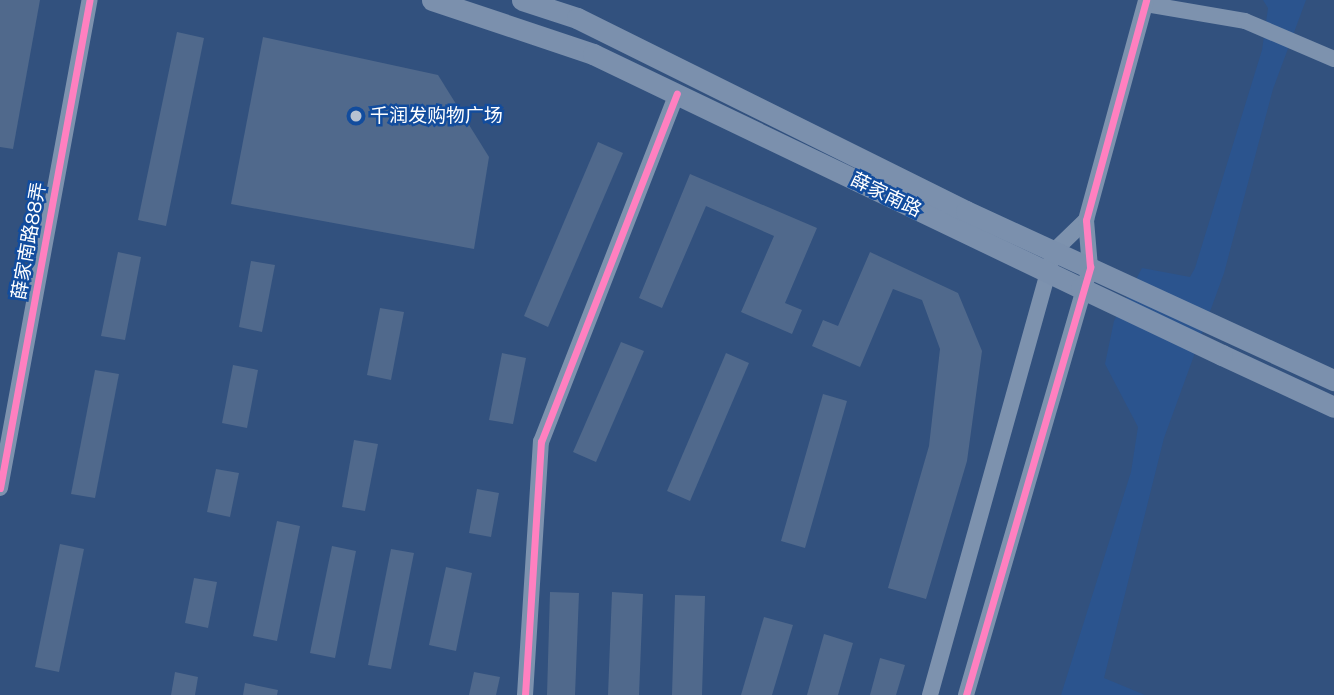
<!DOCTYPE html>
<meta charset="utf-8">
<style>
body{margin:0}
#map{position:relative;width:1334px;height:695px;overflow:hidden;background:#32517e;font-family:"Space Grotesk","Noto Sans SC",sans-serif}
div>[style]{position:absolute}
.water>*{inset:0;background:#2b548e}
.building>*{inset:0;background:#50698c}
.minor>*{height:16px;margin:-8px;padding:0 8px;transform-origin:8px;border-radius:8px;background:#7d92ae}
.major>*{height:21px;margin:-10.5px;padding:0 10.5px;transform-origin:10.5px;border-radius:10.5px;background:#7b90ad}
.major-bridge>*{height:21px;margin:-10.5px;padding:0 10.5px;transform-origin:10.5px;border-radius:10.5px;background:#7b90ad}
.cycleway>*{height:7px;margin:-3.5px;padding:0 3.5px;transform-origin:3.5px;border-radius:3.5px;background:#ff80c0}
.dots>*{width:19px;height:19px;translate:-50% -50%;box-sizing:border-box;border:4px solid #124c9d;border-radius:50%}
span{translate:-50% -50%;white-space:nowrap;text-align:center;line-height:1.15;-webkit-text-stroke:5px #124c9d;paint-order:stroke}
.poi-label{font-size:19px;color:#fff}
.left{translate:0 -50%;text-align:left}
.street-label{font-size:19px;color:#fff}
</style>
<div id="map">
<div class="water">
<i style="clip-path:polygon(1263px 0,1306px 0,1273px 89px,1224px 273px,1164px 438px,1104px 678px,1145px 695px,1061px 695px,1131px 472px,1138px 427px,1105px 364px,1114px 321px,1142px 268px,1190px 277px,1195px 268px,1262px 50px,1268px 8px)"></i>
</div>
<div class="building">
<i style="clip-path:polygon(0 0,40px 0,13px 149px,0 147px)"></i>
<i style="clip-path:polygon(177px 32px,204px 38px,166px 226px,138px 220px)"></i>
<i style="clip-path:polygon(263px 37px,438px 75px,489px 157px,474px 249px,231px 204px)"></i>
<i style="clip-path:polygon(598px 142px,623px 153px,548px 327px,524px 316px)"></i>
<i style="clip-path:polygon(690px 174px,817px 228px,785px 303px,802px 310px,792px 334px,741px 312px,774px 236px,706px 206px,662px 308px,639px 298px)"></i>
<i style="clip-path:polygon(118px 252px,141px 257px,125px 340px,101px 336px)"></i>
<i style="clip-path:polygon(870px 252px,958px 293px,982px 351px,967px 461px,926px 599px,888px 588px,929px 446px,940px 349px,922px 300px,893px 289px,860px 367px,812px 346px,823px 320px,838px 326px)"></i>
<i style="clip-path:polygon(251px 261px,275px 265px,262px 332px,239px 327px)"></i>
<i style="clip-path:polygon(380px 308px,404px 312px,391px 380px,367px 375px)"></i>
<i style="clip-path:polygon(621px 342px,644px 351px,596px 462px,573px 452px)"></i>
<i style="clip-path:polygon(502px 353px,526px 358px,513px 424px,489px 420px)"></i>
<i style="clip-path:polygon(726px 353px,749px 363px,690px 501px,667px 491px)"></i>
<i style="clip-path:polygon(233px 365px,258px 370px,247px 428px,222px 423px)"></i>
<i style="clip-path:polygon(95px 370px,119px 374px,95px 498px,71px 494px)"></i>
<i style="clip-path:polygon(823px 394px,847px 401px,805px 548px,781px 541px)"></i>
<i style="clip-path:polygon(354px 440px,378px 444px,365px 511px,342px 507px)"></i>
<i style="clip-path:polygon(216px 469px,239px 473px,230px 517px,207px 512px)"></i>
<i style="clip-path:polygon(477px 489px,499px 493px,491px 537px,469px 533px)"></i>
<i style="clip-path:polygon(277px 521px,300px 526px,277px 641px,253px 636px)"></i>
<i style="clip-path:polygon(60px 544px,84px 549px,59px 672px,35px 667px)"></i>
<i style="clip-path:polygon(332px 546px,356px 551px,335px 658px,310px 653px)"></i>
<i style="clip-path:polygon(391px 549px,414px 553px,391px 669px,368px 665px)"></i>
<i style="clip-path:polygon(446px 567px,472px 573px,456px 651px,429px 645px)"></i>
<i style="clip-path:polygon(194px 578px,217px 582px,208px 628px,185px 623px)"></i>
<i style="clip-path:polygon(550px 592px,579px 593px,575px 695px,547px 695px)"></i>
<i style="clip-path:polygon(612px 592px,643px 594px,639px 695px,608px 695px)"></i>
<i style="clip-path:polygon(675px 595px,705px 596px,702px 695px,672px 695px)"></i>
<i style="clip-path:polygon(764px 617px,793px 625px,772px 695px,741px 695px)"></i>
<i style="clip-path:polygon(824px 634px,853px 643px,838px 695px,807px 695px)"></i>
<i style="clip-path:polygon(880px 658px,905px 665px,896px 695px,870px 695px)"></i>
<i style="clip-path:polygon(175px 672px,198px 677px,195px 695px,171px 695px)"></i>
<i style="clip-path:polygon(474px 672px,500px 677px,496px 695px,469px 695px)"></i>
<i style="clip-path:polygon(245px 683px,278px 690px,277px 695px,243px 695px)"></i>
</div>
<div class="minor">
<i style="left:1146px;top:4px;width:100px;rotate:9.7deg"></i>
<i style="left:1245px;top:21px;width:97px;rotate:23.1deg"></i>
<i style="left:0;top:488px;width:496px;rotate:-79.6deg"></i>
<i style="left:525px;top:695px;width:254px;rotate:-86.4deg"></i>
<i style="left:541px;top:442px;width:374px;rotate:-68.7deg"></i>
<i style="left:930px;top:695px;width:461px;rotate:-74.4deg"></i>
<i style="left:1054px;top:251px;width:45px;rotate:-44.1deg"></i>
<i style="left:966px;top:695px;width:446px;rotate:-73.8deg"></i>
<i style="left:1090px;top:267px;width:47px;rotate:-94.9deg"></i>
<i style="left:1086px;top:220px;width:228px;rotate:-74.7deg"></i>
</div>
<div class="major">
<i style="left:432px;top:0;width:170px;rotate:18.5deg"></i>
<i style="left:593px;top:54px;width:541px;rotate:25.62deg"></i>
<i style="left:522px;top:0;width:58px;rotate:18.1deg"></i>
<i style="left:577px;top:18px;width:434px;rotate:26.4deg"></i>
<i style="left:966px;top:211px;width:405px;rotate:24.7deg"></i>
<i style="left:1222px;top:355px;width:123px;rotate:24.9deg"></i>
</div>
<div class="major-bridge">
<i style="left:1081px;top:288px;width:156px;rotate:25.4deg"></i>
</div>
<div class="cycleway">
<i style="left:0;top:488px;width:496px;rotate:-79.6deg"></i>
<i style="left:525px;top:695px;width:254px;rotate:-86.4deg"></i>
<i style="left:541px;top:442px;width:374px;rotate:-68.7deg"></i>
<i style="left:966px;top:695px;width:446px;rotate:-73.8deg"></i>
<i style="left:1090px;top:267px;width:47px;rotate:-94.9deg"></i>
<i style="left:1086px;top:220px;width:228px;rotate:-74.7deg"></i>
</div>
<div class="dots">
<i style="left:356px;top:116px;background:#b7c2d2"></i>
</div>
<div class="poi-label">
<span class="left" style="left:370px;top:116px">千润发购物广场</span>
</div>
<div class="street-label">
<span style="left:886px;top:195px;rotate:26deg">薛家南路</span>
<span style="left:29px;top:241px;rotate:-80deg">薛家南路88弄</span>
</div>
</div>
